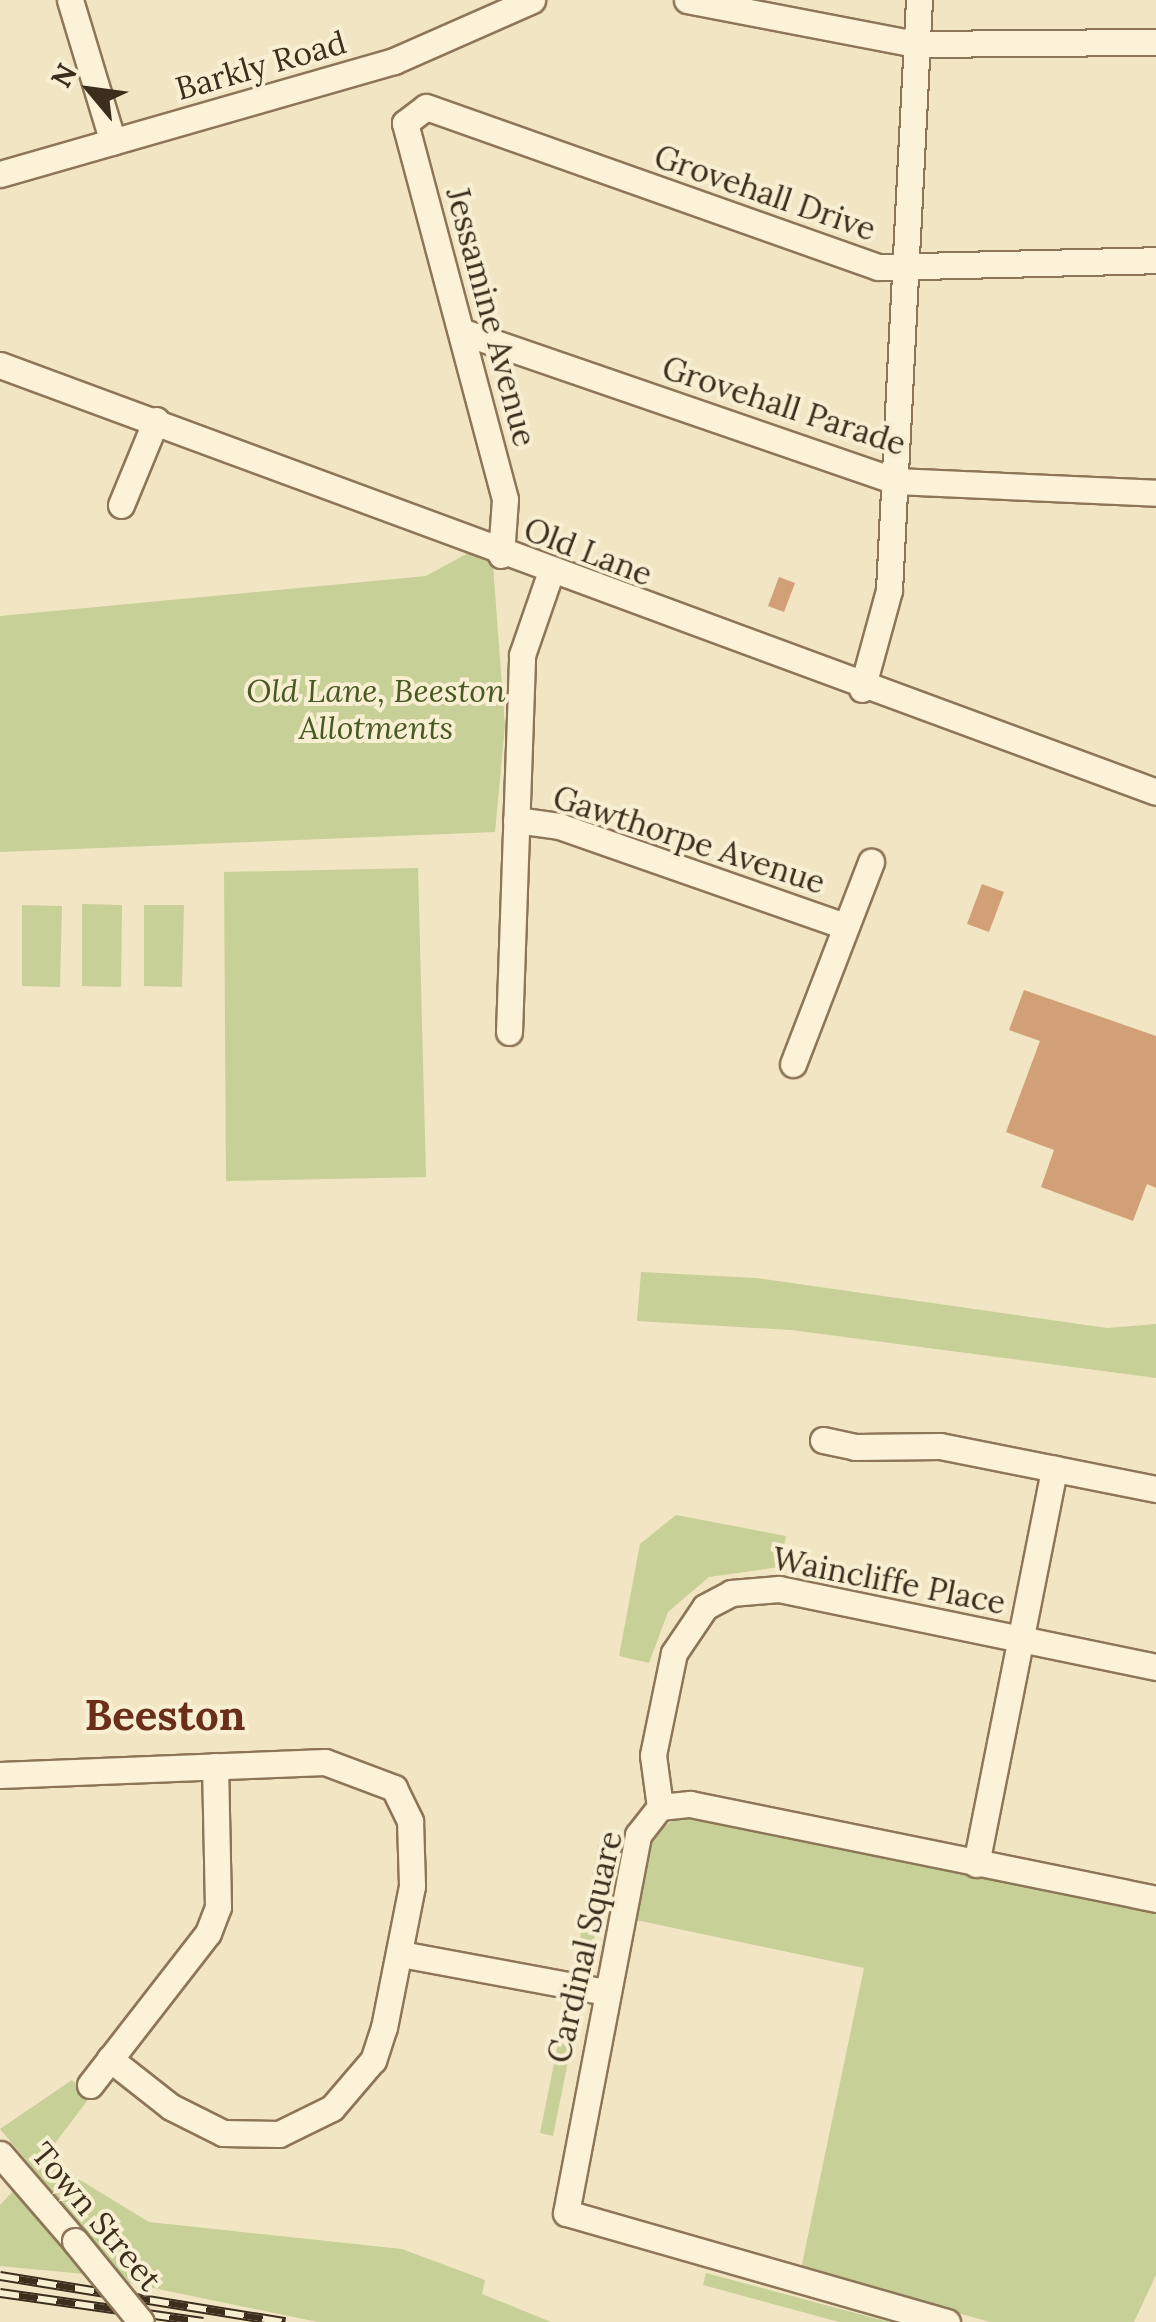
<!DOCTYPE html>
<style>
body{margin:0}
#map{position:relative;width:1156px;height:2322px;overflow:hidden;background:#f1e5c3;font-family:Lora,serif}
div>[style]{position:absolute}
.green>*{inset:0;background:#c7d096}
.building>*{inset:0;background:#d2a077}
.roads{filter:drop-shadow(2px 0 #8d7658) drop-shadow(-2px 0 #8d7658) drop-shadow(0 2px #8d7658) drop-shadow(0 -2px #8d7658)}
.minor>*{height:25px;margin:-12.5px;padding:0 12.5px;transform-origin:12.5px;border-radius:12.5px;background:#fbf2d7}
.rail>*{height:10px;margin-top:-5px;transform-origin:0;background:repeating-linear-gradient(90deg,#f8efd3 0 19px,#3c2d1d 0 38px);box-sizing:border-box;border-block:2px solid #3c2d1d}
.bridges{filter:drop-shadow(2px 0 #8d7658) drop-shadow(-2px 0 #8d7658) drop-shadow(0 2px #8d7658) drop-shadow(0 -2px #8d7658)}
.minor-bridge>*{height:25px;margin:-12.5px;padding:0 12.5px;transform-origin:12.5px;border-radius:12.5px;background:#fbf2d7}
span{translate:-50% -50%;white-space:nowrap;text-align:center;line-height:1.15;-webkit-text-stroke:8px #f8efd3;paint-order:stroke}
.street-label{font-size:32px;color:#3c2d1d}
.park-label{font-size:32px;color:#495923;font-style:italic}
.district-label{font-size:42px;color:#6b2e1a;font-weight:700}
.north{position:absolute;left:40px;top:40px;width:100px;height:100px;-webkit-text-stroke:8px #f8efd3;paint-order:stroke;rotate:299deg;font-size:28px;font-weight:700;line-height:40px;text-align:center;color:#3c2d1d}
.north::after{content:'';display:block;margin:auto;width:35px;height:45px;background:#3c2d1d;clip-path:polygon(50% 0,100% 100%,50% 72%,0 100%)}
</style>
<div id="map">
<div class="green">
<i style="clip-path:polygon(481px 546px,492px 551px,505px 726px,495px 832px,0 852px,0 616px,426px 576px)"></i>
<i style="clip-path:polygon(418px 868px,426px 1177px,226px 1181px,224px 872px)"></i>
<i style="clip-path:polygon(82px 904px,122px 905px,121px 987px,82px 986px)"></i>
<i style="clip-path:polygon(22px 905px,62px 906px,60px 987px,22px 986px)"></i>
<i style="clip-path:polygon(144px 905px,184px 905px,182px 987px,144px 986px)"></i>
<i style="clip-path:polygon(641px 1272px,756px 1278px,1107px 1328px,1156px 1324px,1156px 1378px,791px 1330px,637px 1321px)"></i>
<i style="clip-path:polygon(676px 1515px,786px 1536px,779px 1567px,709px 1577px,668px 1612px,649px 1663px,619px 1656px,640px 1544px)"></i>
<i style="clip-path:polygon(680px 1815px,1156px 1912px,1156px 2275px,1134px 2322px,990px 2322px,801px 2269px,864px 1968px,631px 1919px,647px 1840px)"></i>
<i style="clip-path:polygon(598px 1845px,612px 1848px,590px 1960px,574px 1970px)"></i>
<i style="clip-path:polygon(564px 2014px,577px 2017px,553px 2136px,540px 2133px)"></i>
<i style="clip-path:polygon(72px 2080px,90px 2097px,44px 2158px,149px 2222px,402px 2249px,485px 2280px,482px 2294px,551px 2322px,318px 2322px,129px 2283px,0 2129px)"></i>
<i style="clip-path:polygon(15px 2189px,48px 2233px,84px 2274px,0 2266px,0 2205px)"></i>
<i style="clip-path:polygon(706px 2273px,889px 2322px,839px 2322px,703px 2285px)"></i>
</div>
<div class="building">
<i style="clip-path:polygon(779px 577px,795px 583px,784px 612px,768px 606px)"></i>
<i style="clip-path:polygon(982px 884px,1004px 892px,989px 932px,967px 924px)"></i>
<i style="clip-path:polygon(1024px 990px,1156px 1036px,1156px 1188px,1147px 1184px,1133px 1221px,1041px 1187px,1054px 1150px,1006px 1132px,1040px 1041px,1009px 1030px)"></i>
</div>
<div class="roads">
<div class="minor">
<i style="left:70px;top:0;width:148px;rotate:73.2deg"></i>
<i style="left:687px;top:0;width:232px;rotate:10.9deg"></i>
<i style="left:915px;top:44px;width:241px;rotate:-0.5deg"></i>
<i style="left:0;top:174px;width:410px;rotate:-16deg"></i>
<i style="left:394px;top:61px;width:151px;rotate:-23.8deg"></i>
<i style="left:463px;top:332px;width:457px;rotate:19deg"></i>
<i style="left:895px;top:481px;width:261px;rotate:2.6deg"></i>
<i style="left:0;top:365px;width:1232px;rotate:20.27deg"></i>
<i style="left:121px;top:505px;width:92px;rotate:-67.6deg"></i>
<i style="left:501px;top:555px;width:56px;rotate:-85.9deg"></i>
<i style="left:505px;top:499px;width:389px;rotate:-104.9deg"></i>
<i style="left:405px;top:123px;width:26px;rotate:-37deg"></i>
<i style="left:426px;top:107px;width:479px;rotate:19.5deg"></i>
<i style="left:878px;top:267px;width:278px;rotate:-1.4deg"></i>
<i style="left:862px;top:689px;width:103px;rotate:-74.7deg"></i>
<i style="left:889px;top:590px;width:591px;rotate:-87.09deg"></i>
<i style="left:516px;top:820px;width:43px;rotate:7.9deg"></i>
<i style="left:559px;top:826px;width:299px;rotate:19.3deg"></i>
<i style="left:509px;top:1032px;width:377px;rotate:-88deg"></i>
<i style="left:522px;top:655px;width:86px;rotate:-70.9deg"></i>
<i style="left:793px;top:1064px;width:217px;rotate:-68.9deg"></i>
<i style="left:823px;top:1440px;width:33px;rotate:12deg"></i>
<i style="left:855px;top:1447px;width:85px;rotate:-0.7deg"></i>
<i style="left:940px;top:1446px;width:220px;rotate:11.3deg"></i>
<i style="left:0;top:1775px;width:325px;rotate:-2.3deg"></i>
<i style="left:325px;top:1762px;width:74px;rotate:20.6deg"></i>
<i style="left:394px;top:1788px;width:37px;rotate:64deg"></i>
<i style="left:410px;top:1821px;width:65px;rotate:88.2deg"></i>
<i style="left:412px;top:1886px;width:144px;rotate:101.2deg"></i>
<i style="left:384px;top:2027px;width:35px;rotate:108deg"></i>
<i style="left:373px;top:2060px;width:63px;rotate:130.5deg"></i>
<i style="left:332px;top:2108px;width:59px;rotate:153.9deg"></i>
<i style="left:279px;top:2134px;width:56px;rotate:-179deg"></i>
<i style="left:223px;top:2133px;width:58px;rotate:-153.4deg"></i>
<i style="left:171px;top:2107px;width:78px;rotate:-141.8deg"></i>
<i style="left:660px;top:1807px;width:52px;rotate:-97.7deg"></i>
<i style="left:653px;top:1755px;width:104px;rotate:-78.4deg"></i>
<i style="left:674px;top:1653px;width:55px;rotate:-56deg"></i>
<i style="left:705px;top:1607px;width:30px;rotate:-28deg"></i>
<i style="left:731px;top:1593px;width:48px;rotate:-4.8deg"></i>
<i style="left:779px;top:1589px;width:385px;rotate:11.7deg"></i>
<i style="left:976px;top:1864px;width:403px;rotate:-78.8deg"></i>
<i style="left:401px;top:1954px;width:208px;rotate:10.5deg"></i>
<i style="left:90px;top:2085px;width:192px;rotate:-52.2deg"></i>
<i style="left:208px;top:1933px;width:28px;rotate:-69deg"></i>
<i style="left:218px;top:1907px;width:141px;rotate:-91.2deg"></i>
<i style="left:0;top:2154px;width:115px;rotate:49.2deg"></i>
<i style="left:947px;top:2322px;width:396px;rotate:-164deg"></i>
<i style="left:566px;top:2213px;width:385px;rotate:-79.2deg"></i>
<i style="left:638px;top:1835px;width:36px;rotate:-52deg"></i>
<i style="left:660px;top:1807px;width:30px;rotate:-6deg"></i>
<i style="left:690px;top:1804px;width:476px;rotate:11.5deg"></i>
</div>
</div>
<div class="rail">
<i style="left:0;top:2276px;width:289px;rotate:9.2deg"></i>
<i style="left:0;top:2293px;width:205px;rotate:8.1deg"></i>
</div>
<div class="bridges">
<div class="minor-bridge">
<i style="left:75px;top:2241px;width:104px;rotate:50.8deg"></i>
</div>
</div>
<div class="street-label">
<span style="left:261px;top:66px;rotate:-16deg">Barkly Road</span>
<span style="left:765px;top:193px;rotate:19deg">Grovehall Drive</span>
<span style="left:491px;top:317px;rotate:75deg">Jessamine Avenue</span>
<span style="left:784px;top:406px;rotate:18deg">Grovehall Parade</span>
<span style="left:588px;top:552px;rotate:21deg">Old Lane</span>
<span style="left:689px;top:840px;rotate:18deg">Gawthorpe Avenue</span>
<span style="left:889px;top:1581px;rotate:11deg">Waincliffe Place</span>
<span style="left:585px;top:1947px;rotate:-77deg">Cardinal Square</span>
<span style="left:96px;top:2217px;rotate:50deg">Town Street</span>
</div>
<div class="park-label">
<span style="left:376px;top:710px">Old Lane, Beeston<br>Allotments</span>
</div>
<div class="district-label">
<span style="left:165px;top:1715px">Beeston</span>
</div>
<div class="north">N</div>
</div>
